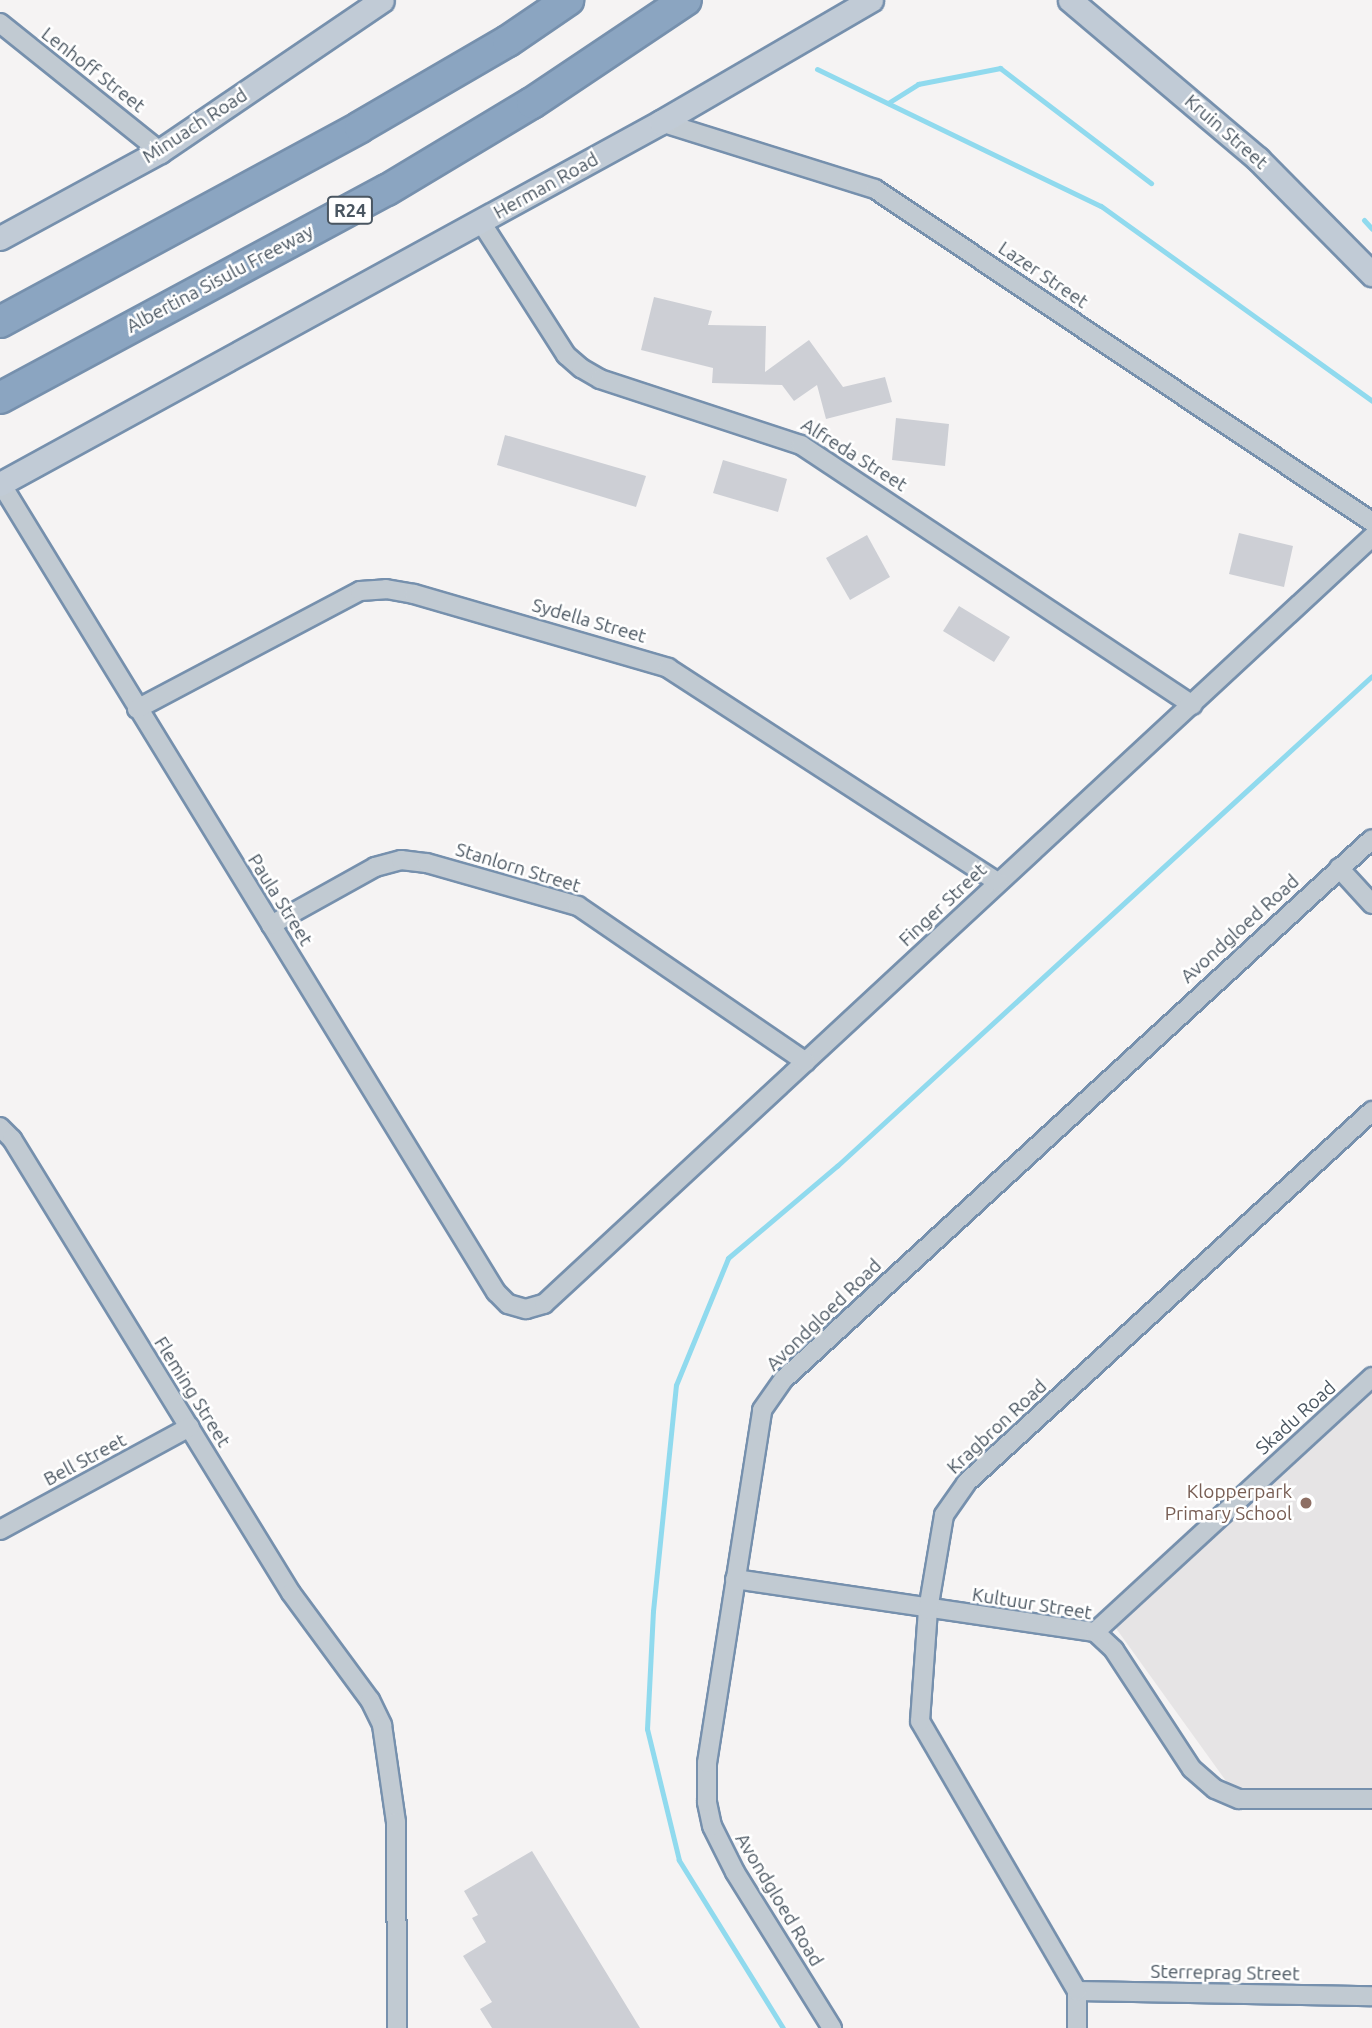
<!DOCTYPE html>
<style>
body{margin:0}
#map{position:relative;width:1372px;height:2028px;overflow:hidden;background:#f5f3f3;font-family:Ubuntu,sans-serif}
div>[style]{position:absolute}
.education>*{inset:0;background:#e6e4e5}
.stream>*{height:5px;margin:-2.5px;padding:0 2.5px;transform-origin:2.5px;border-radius:2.5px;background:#90daee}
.building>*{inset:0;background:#cdcfd5}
.roads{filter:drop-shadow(2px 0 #7690ad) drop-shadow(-2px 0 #7690ad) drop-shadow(0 2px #7690ad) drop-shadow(0 -2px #7690ad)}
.street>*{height:18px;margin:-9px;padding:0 9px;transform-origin:9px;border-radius:9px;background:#c1cad2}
.secondary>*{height:23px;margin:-11.5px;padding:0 11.5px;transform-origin:11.5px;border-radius:11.5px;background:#c1cbd6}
.highway>*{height:30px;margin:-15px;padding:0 15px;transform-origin:15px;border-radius:15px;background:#8ba5c1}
.dots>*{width:19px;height:19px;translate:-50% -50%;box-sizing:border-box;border:4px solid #fff;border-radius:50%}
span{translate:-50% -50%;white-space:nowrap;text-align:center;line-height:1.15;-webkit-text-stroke:5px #fff;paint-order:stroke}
.shield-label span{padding:2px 5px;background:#fff;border:2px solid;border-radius:5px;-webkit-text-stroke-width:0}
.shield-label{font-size:18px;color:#4a5661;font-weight:700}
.street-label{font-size:19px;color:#4a5661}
.education-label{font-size:19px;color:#785e54}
.right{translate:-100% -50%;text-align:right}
</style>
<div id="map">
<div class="education">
<i style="clip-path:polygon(1372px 1386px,1372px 1801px,1239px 1799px,1110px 1620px)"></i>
</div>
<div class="stream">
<i style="left:817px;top:69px;width:315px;rotate:25.8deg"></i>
<i style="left:1101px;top:206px;width:334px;rotate:35.7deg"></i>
<i style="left:888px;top:103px;width:36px;rotate:-32deg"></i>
<i style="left:918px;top:84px;width:84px;rotate:-11deg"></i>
<i style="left:1000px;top:68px;width:190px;rotate:37.3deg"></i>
<i style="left:1364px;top:220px;width:12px;rotate:48deg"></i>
<i style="left:783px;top:2028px;width:198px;rotate:-121.8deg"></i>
<i style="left:679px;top:1860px;width:135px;rotate:-103.7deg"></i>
<i style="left:647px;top:1729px;width:118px;rotate:-87.1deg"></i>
<i style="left:653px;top:1611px;width:227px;rotate:-84.2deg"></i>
<i style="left:676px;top:1385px;width:137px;rotate:-67.7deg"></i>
<i style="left:728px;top:1258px;width:143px;rotate:-40.2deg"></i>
<i style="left:837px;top:1166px;width:725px;rotate:-42.49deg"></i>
</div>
<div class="building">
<i style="clip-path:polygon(654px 297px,712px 311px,708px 325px,766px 326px,765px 372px,809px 340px,843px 387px,885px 377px,892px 402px,826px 419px,817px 385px,794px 401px,782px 385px,712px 383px,713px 368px,641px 350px)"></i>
<i style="clip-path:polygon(896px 418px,949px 424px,945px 466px,892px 460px)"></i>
<i style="clip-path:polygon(505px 435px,646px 476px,636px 507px,497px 465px)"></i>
<i style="clip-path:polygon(723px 460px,787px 479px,778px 512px,713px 493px)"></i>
<i style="clip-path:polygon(1239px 533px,1293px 546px,1284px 587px,1229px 574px)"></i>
<i style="clip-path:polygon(867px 535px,890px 577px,850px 600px,826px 558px)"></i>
<i style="clip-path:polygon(959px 606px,1010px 637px,994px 662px,943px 631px)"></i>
<i style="clip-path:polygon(532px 1851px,640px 2028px,492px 2028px,480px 2009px,492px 2002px,463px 1956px,486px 1942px,472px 1918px,478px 1915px,464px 1891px)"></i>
</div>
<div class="roads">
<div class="street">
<i style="left:0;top:23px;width:205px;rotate:38.7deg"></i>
<i style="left:661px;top:122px;width:224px;rotate:17.4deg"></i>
<i style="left:875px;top:189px;width:598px;rotate:33.82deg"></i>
<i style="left:481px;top:222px;width:158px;rotate:57.4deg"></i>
<i style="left:566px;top:355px;width:20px;rotate:41deg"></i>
<i style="left:581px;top:368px;width:22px;rotate:30deg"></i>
<i style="left:600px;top:379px;width:212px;rotate:18.2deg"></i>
<i style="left:801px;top:445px;width:470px;rotate:33.6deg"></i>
<i style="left:0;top:482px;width:950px;rotate:58.52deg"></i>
<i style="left:496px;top:1292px;width:17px;rotate:45deg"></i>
<i style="left:508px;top:1304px;width:19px;rotate:16deg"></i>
<i style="left:526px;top:1309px;width:19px;rotate:-16deg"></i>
<i style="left:544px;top:1304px;width:1129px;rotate:-42.81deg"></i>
<i style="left:137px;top:709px;width:252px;rotate:-27.9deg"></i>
<i style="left:360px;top:591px;width:26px;rotate:-4deg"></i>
<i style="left:386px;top:589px;width:28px;rotate:10deg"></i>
<i style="left:414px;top:594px;width:265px;rotate:16.2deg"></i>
<i style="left:668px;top:668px;width:393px;rotate:33deg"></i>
<i style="left:1339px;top:868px;width:49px;rotate:47.5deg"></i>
<i style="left:271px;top:925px;width:119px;rotate:-29.1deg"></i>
<i style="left:375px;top:867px;width:27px;rotate:-15deg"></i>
<i style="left:401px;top:860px;width:26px;rotate:7deg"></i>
<i style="left:427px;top:863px;width:157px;rotate:15.9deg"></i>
<i style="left:578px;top:906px;width:276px;rotate:34.4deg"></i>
<i style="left:0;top:1127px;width:17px;rotate:45deg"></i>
<i style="left:12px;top:1139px;width:533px;rotate:58.43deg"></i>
<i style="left:291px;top:1593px;width:133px;rotate:53.6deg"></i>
<i style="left:370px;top:1700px;width:28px;rotate:64deg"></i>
<i style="left:382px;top:1725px;width:98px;rotate:81.8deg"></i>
<i style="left:396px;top:1822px;width:206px;rotate:89.7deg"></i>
<i style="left:0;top:1530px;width:216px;rotate:-28.5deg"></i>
<i style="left:735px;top:1579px;width:364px;rotate:8.4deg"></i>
<i style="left:1095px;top:1632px;width:26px;rotate:43deg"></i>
<i style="left:1114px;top:1650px;width:142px;rotate:56.8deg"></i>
<i style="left:1192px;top:1769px;width:30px;rotate:41deg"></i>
<i style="left:1215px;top:1789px;width:26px;rotate:23deg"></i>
<i style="left:1239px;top:1799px;width:133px"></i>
<i style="left:1095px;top:1632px;width:377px;rotate:-42.6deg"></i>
<i style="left:1077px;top:1991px;width:295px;rotate:1deg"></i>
<i style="left:832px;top:2028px;width:184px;rotate:-121.9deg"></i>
<i style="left:735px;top:1872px;width:51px;rotate:-116.6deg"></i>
<i style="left:712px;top:1826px;width:25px;rotate:-102deg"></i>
<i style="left:707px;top:1802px;width:39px;rotate:-90deg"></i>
<i style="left:707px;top:1763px;width:357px;rotate:-81.1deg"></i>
<i style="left:762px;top:1410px;width:38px;rotate:-55deg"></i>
<i style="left:784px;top:1379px;width:798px;rotate:-42.56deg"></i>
<i style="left:1077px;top:2028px;width:37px;rotate:-90deg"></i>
<i style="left:1077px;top:1991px;width:312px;rotate:-120.2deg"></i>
<i style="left:920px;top:1721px;width:111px;rotate:-85.9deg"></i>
<i style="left:928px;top:1610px;width:96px;rotate:-80.4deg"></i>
<i style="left:944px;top:1515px;width:39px;rotate:-55deg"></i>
<i style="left:966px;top:1483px;width:551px;rotate:-42.5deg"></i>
</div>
<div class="secondary">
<i style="left:1070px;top:0;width:246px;rotate:40.2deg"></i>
<i style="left:1258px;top:159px;width:162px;rotate:45.3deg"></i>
<i style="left:0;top:238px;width:182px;rotate:-28.5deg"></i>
<i style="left:160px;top:151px;width:268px;rotate:-34.2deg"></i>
<i style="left:0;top:484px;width:754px;rotate:-28.71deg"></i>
<i style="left:661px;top:122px;width:243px;rotate:-30.2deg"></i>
</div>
<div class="highway">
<i style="left:0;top:322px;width:409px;rotate:-28.4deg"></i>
<i style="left:360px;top:127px;width:171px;rotate:-30.2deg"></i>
<i style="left:508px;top:41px;width:73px;rotate:-34.3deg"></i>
<i style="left:0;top:398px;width:439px;rotate:-28.3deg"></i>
<i style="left:387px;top:190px;width:169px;rotate:-31deg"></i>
<i style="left:532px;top:103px;width:185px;rotate:-33.8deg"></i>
</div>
</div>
<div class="dots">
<i style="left:1306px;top:1503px;background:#8d6e63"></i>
</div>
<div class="shield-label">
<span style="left:350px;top:210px">R24</span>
</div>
<div class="street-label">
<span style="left:93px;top:70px;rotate:38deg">Lenhoff Street</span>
<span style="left:195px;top:126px;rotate:-33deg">Minuach Road</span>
<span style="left:1226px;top:132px;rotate:41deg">Kruin Street</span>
<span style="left:546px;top:186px;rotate:-29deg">Herman Road</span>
<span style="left:1043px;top:275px;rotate:34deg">Lazer Street</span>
<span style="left:220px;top:279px;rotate:-28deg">Albertina Sisulu Freeway</span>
<span style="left:854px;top:455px;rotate:32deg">Alfreda Street</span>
<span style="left:589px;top:621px;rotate:16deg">Sydella Street</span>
<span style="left:518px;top:868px;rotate:17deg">Stanlorn Street</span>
<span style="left:280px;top:900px;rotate:58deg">Paula Street</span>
<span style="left:943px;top:905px;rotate:-43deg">Finger Street</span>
<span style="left:1240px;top:929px;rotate:-42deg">Avondgloed Road</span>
<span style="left:824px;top:1315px;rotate:-44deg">Avondgloed Road</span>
<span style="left:192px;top:1392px;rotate:58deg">Fleming Street</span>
<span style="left:1296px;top:1418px;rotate:-42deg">Skadu Road</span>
<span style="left:997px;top:1427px;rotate:-43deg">Kragbron Road</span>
<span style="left:85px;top:1460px;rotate:-28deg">Bell Street</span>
<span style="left:1032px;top:1604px;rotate:9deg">Kultuur Street</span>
<span style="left:779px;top:1900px;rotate:59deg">Avondgloed Road</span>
<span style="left:1225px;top:1973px;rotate:1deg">Sterreprag Street</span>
</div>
<div class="education-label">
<span class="right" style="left:1292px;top:1503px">Klopperpark<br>Primary School</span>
</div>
</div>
